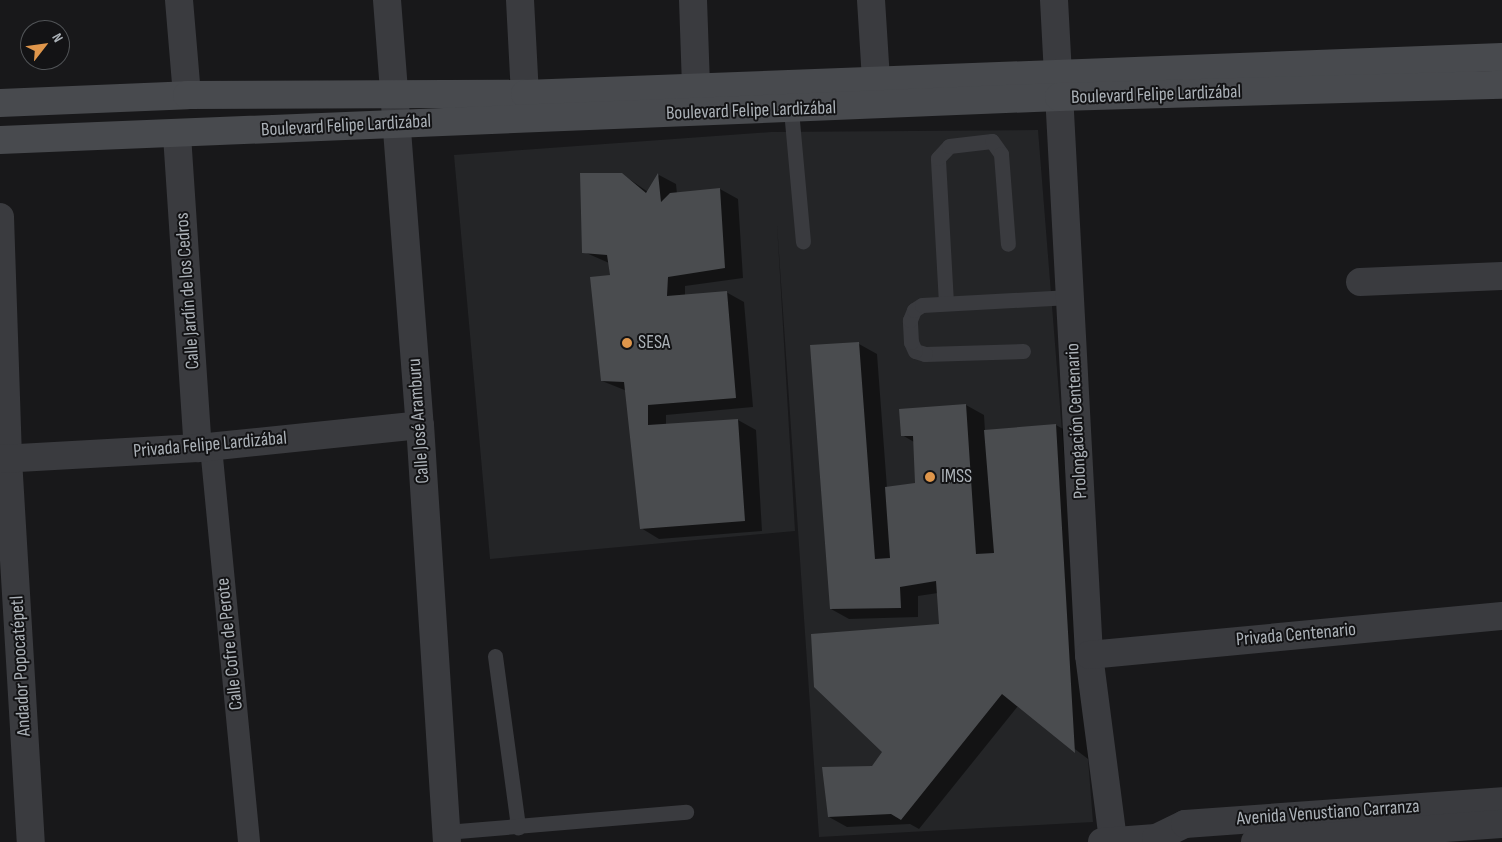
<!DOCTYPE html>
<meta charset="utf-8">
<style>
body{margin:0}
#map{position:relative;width:1502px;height:842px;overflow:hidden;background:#18181a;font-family:"Sofia Sans Condensed",sans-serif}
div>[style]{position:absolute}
.built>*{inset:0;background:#242527}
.shadow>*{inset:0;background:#0007}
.building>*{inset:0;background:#4a4c4f}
.service>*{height:15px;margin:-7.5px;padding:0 7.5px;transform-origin:7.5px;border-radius:7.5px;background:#3a3b3f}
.pedestrian>*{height:22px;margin:-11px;padding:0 11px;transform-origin:11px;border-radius:11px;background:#3a3b3f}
.minor>*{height:28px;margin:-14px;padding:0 14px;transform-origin:14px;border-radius:14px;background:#3a3b3f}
.secondary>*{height:28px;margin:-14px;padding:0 14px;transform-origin:14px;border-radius:14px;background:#484a4e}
.dots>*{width:14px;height:14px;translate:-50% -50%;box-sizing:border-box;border:2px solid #131315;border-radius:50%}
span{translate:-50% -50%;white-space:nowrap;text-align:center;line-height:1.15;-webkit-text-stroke:4px #131315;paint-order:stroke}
.street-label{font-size:19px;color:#acb2b8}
.poi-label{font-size:19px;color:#acb2b8}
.left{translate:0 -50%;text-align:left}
.north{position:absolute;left:20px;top:20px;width:50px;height:50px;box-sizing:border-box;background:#131315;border:1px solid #505356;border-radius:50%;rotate:60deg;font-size:14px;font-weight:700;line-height:20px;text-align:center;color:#acb2b8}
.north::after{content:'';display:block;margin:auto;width:18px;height:22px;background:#df964b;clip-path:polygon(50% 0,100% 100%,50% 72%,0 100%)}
</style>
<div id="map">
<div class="built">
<i style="clip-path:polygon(1038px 130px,1093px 822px,819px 837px,777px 224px,795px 531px,490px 559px,454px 155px,771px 132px)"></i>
</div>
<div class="shadow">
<i style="clip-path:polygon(622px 174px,648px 192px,659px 175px,676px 184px,677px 194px,720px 189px,738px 199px,743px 278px,685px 286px,685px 296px,726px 292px,744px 302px,753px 407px,666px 415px,666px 425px,738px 420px,756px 430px,762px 531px,659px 539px,641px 528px,627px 391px,602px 381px,612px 276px,609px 263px,584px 252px)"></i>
<i style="clip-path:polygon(859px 344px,877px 354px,887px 488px,916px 485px,914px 442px,902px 435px,900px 410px,966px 405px,984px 415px,985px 431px,1056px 425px,1074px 435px,1092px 762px,1018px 706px,919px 829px,910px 824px,847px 827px,829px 817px,884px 752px,941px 625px,938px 593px,918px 596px,918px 617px,849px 619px,831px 609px)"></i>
</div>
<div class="building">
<i style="clip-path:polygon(580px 173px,622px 173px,646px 193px,658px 173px,661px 202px,670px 193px,720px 188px,725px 268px,668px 277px,667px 296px,727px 291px,736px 398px,648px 405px,648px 425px,738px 419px,745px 521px,640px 529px,624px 382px,601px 381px,590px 277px,610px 275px,607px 255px,582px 253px)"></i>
<i style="clip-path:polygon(859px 342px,875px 559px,890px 558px,885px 487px,915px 483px,913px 436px,901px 436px,899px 409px,966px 404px,976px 554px,994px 553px,984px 430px,1056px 424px,1075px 753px,1002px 694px,901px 820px,891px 814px,828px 817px,822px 767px,872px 766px,882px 752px,814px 687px,811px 634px,939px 624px,936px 581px,900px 587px,901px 608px,830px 609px,810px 345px)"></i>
</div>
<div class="service">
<i style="left:791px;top:110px;width:132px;rotate:84.8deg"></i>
<i style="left:946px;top:303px;width:145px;rotate:-93.2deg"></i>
<i style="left:938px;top:158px;width:16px;rotate:-47deg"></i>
<i style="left:949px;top:146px;width:43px;rotate:-6.6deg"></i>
<i style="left:992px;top:141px;width:16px;rotate:55deg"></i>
<i style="left:1001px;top:154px;width:90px;rotate:85.6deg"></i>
<i style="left:1023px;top:351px;width:98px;rotate:178.2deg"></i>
<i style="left:925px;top:354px;width:10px;rotate:-163deg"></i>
<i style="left:915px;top:351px;width:10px;rotate:-114deg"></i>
<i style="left:911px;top:342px;width:22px;rotate:-93deg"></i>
<i style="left:910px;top:320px;width:11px;rotate:-68deg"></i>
<i style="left:914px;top:310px;width:9px;rotate:-32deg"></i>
<i style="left:922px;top:305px;width:148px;rotate:-3.1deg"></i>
<i style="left:495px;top:656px;width:173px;rotate:82.3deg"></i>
<i style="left:446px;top:832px;width:241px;rotate:-4.8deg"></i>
</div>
<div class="pedestrian">
<i style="left:211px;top:447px;width:397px;rotate:84.5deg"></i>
</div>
<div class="minor">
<i style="left:179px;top:0;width:95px;rotate:85.2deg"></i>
<i style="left:387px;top:0;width:426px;rotate:85.6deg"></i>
<i style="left:420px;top:425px;width:418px;rotate:86.3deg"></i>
<i style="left:520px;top:0;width:94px;rotate:87deg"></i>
<i style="left:693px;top:0;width:87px;rotate:88deg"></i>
<i style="left:871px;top:0;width:80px;rotate:86.4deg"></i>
<i style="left:1054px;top:0;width:656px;rotate:86.94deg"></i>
<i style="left:1089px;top:655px;width:188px;rotate:82.6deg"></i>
<i style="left:177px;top:135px;width:314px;rotate:86.2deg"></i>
<i style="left:0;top:217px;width:242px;rotate:88.1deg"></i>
<i style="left:8px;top:459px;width:384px;rotate:86.6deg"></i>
<i style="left:1360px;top:282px;width:142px;rotate:-2.4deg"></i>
<i style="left:0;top:459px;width:198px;rotate:-3.2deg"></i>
<i style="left:198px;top:448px;width:223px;rotate:-5.9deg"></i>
<i style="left:1089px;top:655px;width:415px;rotate:-5.4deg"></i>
<i style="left:1102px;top:842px;width:54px;rotate:-4.2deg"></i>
<i style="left:1156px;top:838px;width:32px;rotate:-26deg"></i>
<i style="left:1185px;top:824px;width:318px;rotate:-4.1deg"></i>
<i style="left:1255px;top:842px;width:248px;rotate:-4.2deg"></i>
</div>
<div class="secondary">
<i style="left:0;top:103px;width:187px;rotate:-2.4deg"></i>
<i style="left:187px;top:95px;width:338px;rotate:-0.2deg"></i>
<i style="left:525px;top:94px;width:978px;rotate:-2.17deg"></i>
<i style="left:0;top:140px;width:1060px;rotate:-2.33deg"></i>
<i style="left:1059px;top:97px;width:443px;rotate:-1.6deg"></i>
</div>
<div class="dots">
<i style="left:627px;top:343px;background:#df964b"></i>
<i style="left:930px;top:477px;background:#df964b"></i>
</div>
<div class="street-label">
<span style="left:1156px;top:95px;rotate:-2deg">Boulevard Felipe Lardizábal</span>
<span style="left:751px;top:111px;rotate:-2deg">Boulevard Felipe Lardizábal</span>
<span style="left:346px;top:126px;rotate:-3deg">Boulevard Felipe Lardizábal</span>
<span style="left:188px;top:291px;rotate:-94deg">Calle Jardín de los Cedros</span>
<span style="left:419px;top:421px;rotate:-94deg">Calle José Aramburu</span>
<span style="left:1077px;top:421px;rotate:-93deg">Prolongación Centenario</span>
<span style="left:210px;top:445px;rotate:-5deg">Privada Felipe Lardizábal</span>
<span style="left:1296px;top:635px;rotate:-5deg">Privada Centenario</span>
<span style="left:230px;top:644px;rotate:-96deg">Calle Cofre de Perote</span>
<span style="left:21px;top:666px;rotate:-93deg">Andador Popocatépetl</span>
<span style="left:1328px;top:813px;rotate:-4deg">Avenida Venustiano Carranza</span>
</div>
<div class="poi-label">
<span class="left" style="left:638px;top:343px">SESA</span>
<span class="left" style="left:941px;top:477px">IMSS</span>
</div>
<div class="north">N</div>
</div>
